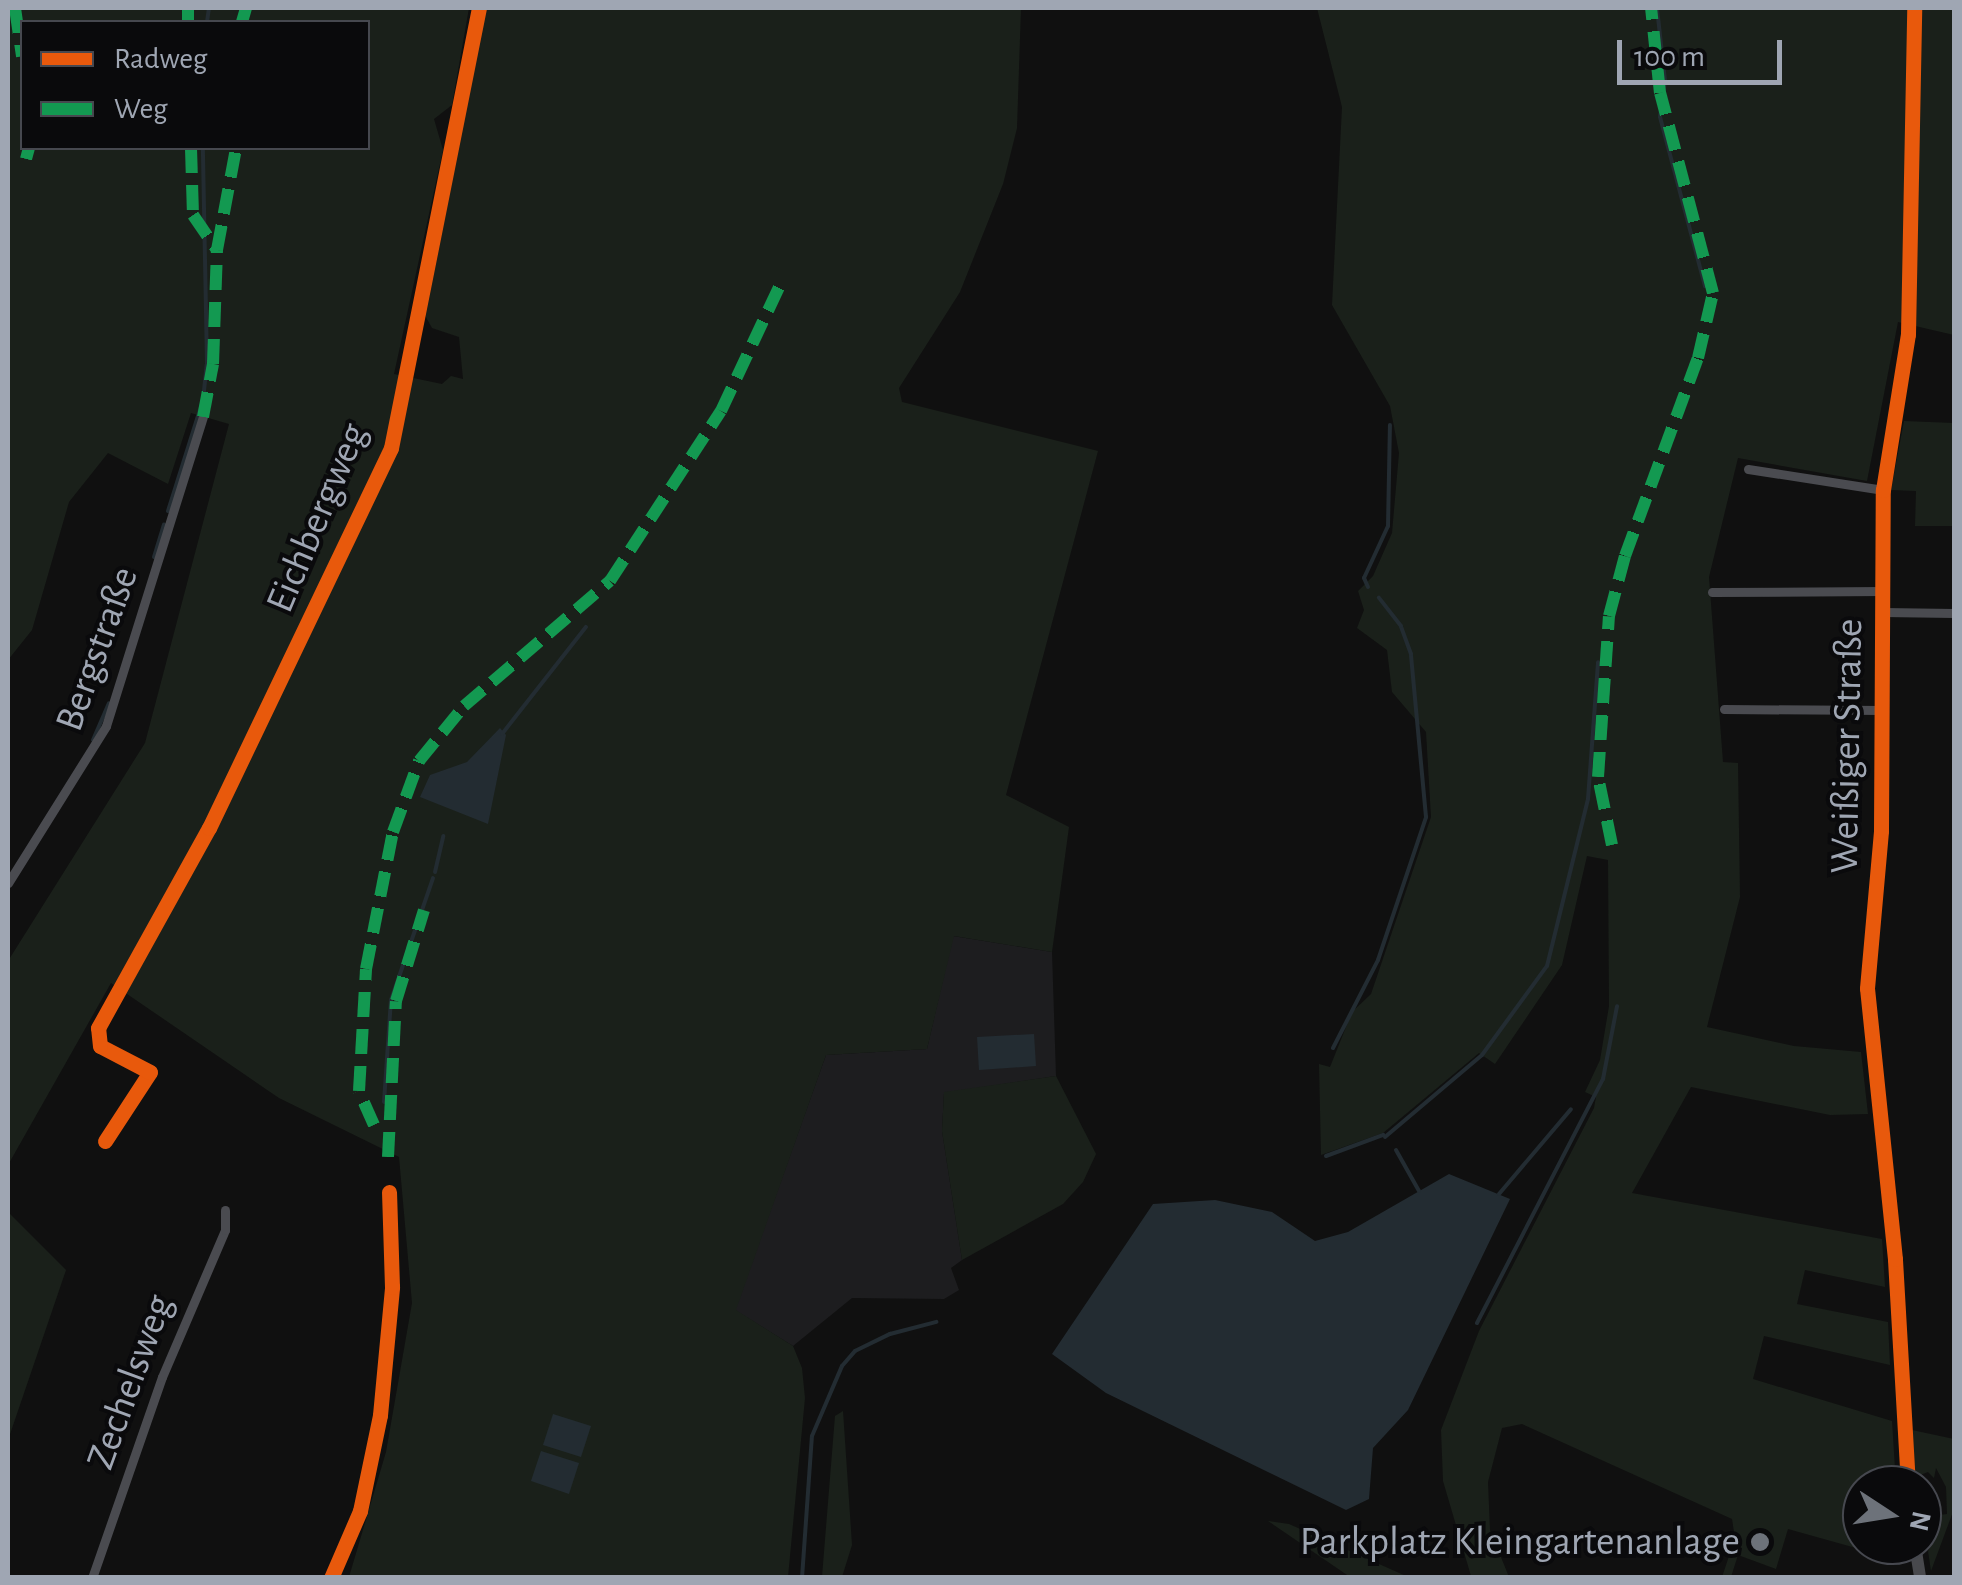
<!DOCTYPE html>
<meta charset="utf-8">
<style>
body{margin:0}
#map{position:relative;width:1962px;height:1585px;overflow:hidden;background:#101010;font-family:"Alegreya Sans",sans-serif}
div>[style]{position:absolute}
.built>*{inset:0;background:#1d1d1f}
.green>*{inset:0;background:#1a201a}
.water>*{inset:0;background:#232c32}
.stream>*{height:4px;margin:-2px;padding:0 2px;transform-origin:2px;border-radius:2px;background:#232c32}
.street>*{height:9px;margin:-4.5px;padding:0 4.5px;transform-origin:4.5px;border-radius:4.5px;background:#4a4b50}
.secondary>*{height:12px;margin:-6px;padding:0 6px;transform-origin:6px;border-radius:6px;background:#48494d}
.quiet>*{height:12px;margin-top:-6px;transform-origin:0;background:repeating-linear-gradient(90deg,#139951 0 25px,transparent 0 37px)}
.cycleway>*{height:15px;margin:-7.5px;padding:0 7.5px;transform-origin:7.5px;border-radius:7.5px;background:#e8590c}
.dots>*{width:28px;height:28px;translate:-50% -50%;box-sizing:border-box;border:5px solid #0a0a0c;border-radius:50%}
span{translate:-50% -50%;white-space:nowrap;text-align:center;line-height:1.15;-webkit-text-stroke:8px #0a0a0c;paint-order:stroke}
.street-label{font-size:40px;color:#9fa6b3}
.poi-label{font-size:40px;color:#9fa6b3}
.right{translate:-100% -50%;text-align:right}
.frame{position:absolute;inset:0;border:10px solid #9fa6b3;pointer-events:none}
.legend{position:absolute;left:20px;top:20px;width:350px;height:130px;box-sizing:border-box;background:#0a0a0c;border:2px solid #46484f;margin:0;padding:12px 18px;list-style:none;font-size:30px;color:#9fa6b3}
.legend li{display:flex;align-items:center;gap:20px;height:50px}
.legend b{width:50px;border:2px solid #46484f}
.north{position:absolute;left:1842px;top:1465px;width:100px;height:100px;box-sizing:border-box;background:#0a0a0c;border:2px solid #46484f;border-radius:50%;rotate:102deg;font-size:28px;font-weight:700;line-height:40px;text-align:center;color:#9fa6b3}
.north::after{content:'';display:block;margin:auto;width:35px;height:45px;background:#6d727a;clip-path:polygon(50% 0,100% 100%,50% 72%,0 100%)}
.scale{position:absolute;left:1617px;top:40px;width:165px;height:45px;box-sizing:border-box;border:5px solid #9fa6b3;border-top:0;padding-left:12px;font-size:30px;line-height:35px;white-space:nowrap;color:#9fa6b3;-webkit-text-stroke:8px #0a0a0c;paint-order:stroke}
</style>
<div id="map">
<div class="built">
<i style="clip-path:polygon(953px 936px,1052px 952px,1056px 1076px,944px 1093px,942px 1131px,962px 1260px,951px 1268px,959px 1290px,944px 1299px,852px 1298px,793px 1346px,735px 1310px,826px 1055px,927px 1049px)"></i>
</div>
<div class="green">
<i style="clip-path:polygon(evenodd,8px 8px,469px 8px,452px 105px,434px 119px,443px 150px,394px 374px,442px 384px,451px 376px,463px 379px,459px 337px,432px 328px,422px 310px,485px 8px,1021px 8px,1017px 128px,1003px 184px,960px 292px,899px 388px,902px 402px,1098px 451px,1006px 795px,1069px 827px,1052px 952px,954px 936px,927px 1049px,826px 1055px,736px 1310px,793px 1346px,802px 1368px,805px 1398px,788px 1577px,349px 1577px,386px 1452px,412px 1303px,399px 1157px,279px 1098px,111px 983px,8px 1165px,8px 961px,145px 743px,229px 424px,191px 413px,168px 484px,108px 453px,69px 502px,32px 630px,8px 660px,8px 8px,22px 22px,368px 22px,368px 148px,22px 148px,22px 22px)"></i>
<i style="clip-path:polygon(1317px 8px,1954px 8px,1954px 335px,1898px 322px,1867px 481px,1738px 458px,1709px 577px,1723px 762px,1738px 763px,1740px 897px,1707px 1027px,1794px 1046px,1861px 1052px,1868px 1114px,1830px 1115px,1691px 1087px,1632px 1193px,1882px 1239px,1885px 1287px,1805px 1270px,1797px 1304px,1888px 1322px,1890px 1365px,1764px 1336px,1753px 1379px,1892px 1421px,1896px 1485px,1862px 1485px,1862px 1545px,1904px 1545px,1906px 1562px,1788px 1529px,1776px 1569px,1738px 1555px,1731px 1577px,1722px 1577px,1735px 1538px,1732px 1519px,1522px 1424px,1502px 1428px,1488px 1482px,1490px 1530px,1509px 1577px,1471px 1576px,1443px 1481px,1441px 1430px,1479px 1331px,1594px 1108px,1596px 1097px,1585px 1092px,1600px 1060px,1609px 1006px,1608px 860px,1587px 856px,1562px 965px,1495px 1064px,1479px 1053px,1383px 1133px,1321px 1155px,1319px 1064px,1330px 1067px,1352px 1012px,1371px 994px,1431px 817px,1426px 732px,1392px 692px,1387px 650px,1357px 628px,1364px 610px,1358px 591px,1373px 576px,1392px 533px,1399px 453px,1390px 406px,1332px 305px,1342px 107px)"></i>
<i style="clip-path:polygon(1904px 421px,1954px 423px,1954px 526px,1915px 526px,1916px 491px,1891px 490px)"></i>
<i style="clip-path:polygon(1056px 1076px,1096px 1154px,1083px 1182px,1063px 1204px,962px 1260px,942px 1131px,944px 1092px)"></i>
<i style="clip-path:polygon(8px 1212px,66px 1270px,8px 1440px)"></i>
<i style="clip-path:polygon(843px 1411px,852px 1545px,842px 1577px,822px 1577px,835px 1416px)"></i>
<i style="clip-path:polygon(1912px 1430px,1954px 1439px,1954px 1509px,1931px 1571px,1928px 1551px,1939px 1531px,1932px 1530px,1924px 1550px,1922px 1501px,1925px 1517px,1947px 1514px,1946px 1487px,1936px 1468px,1934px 1478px,1928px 1472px,1915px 1477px)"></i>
<i style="clip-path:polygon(1268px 1521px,1289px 1524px,1406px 1576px,1427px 1577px,1350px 1577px)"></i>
</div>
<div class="water">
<i style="clip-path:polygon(500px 728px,506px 735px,488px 824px,420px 797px,430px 775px,467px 762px)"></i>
<i style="clip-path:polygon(1034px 1034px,1036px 1066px,979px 1070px,977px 1037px)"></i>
<i style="clip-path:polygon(1449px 1174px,1510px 1199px,1408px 1410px,1373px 1448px,1369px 1499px,1346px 1510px,1106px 1393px,1052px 1354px,1153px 1204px,1215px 1200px,1272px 1212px,1315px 1241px,1348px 1232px)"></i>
<i style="clip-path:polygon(553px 1414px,591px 1426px,581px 1457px,543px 1445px)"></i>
<i style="clip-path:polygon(541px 1451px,579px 1463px,569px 1494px,531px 1481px)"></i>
</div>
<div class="stream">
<i style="left:1657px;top:8px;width:73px;rotate:83.7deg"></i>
<i style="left:1665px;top:81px;width:36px;rotate:98deg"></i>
<i style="left:1660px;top:117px;width:175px;rotate:75.1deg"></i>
<i style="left:207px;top:22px;width:14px;rotate:-82deg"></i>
<i style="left:168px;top:511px;width:116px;rotate:-72.5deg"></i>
<i style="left:203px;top:400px;width:36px;rotate:-84deg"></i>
<i style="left:207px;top:364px;width:216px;rotate:-91.1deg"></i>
<i style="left:154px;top:557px;width:34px;rotate:-73deg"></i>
<i style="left:1368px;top:587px;width:10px;rotate:-114deg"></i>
<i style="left:1364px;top:578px;width:57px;rotate:-65.2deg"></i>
<i style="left:1388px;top:526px;width:101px;rotate:-88.9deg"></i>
<i style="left:502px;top:734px;width:136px;rotate:-51.9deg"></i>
<i style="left:93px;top:740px;width:40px;rotate:-66.6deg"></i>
<i style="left:435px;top:872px;width:37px;rotate:-77deg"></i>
<i style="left:1333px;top:1048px;width:99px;rotate:-62.9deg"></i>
<i style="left:1378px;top:960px;width:151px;rotate:-71.4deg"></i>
<i style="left:1426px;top:817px;width:164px;rotate:-95.3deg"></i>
<i style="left:1411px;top:654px;width:30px;rotate:-110deg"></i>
<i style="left:1401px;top:626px;width:36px;rotate:-128deg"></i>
<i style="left:384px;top:1102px;width:102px;rotate:-86.1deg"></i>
<i style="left:391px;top:1000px;width:129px;rotate:-71deg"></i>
<i style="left:1385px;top:1137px;width:127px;rotate:-40.2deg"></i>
<i style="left:1482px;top:1055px;width:110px;rotate:-53.9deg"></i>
<i style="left:1547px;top:966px;width:172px;rotate:-76.2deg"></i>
<i style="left:1588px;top:799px;width:137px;rotate:-85.8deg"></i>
<i style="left:1396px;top:1150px;width:47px;rotate:60.7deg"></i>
<i style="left:1326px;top:1156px;width:61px;rotate:-20.2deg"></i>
<i style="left:1499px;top:1194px;width:111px;rotate:-49.7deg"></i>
<i style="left:1477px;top:1323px;width:275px;rotate:-62.7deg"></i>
<i style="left:1603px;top:1079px;width:74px;rotate:-79.1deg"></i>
<i style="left:802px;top:1578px;width:142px;rotate:-86deg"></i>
<i style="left:812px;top:1436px;width:76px;rotate:-66.8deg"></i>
<i style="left:842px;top:1366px;width:20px;rotate:-49deg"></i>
<i style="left:855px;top:1351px;width:39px;rotate:-26deg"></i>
<i style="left:890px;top:1334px;width:48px;rotate:-14.6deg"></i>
</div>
<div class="street">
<i style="left:1748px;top:469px;width:137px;rotate:8.8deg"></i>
<i style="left:1712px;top:592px;width:171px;rotate:-0.3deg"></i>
<i style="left:1883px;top:612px;width:71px;rotate:0.8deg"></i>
<i style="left:1724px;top:709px;width:159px;rotate:0.4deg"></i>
<i style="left:8px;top:883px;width:185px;rotate:-58deg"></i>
<i style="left:106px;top:726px;width:324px;rotate:-72.6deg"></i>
<i style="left:105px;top:1141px;width:82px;rotate:-56.9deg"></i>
<i style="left:150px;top:1072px;width:56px;rotate:-152.5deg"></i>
<i style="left:100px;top:1046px;width:18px;rotate:-96deg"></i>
<i style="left:98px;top:1028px;width:229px;rotate:-61deg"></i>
<i style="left:209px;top:828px;width:421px;rotate:-64.4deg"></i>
<i style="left:391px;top:448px;width:449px;rotate:-78.7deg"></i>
<i style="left:92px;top:1578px;width:213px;rotate:-70.8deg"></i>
<i style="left:162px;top:1377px;width:160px;rotate:-66.8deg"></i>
<i style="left:225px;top:1230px;width:20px;rotate:-90deg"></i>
<i style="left:331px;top:1578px;width:73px;rotate:-66.6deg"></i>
<i style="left:360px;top:1511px;width:98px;rotate:-78.2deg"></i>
<i style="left:380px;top:1415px;width:129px;rotate:-84.6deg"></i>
<i style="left:392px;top:1287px;width:95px;rotate:-91.8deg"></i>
</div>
<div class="secondary">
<i style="left:1908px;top:1485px;width:226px;rotate:-93.3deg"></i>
<i style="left:1895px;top:1259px;width:272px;rotate:-95.9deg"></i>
<i style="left:1867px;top:988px;width:158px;rotate:-84.9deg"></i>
<i style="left:1881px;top:831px;width:341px;rotate:-89.7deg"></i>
<i style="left:1883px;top:490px;width:158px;rotate:-80.9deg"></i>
<i style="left:1908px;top:334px;width:326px;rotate:-88.9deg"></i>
<i style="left:1915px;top:1545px;width:33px;rotate:81deg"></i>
</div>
<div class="quiet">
<i style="left:15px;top:8px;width:49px;rotate:81.7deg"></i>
<i style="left:188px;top:8px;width:14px;rotate:90deg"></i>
<i style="left:242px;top:22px;width:15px;rotate:-74deg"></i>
<i style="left:191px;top:148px;width:67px;rotate:88.3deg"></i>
<i style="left:193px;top:215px;width:42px;rotate:55.6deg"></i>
<i style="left:26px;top:159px;width:11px;rotate:-75deg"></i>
<i style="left:203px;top:417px;width:54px;rotate:-79.3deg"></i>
<i style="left:213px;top:364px;width:114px;rotate:-88deg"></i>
<i style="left:217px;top:250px;width:104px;rotate:-79.4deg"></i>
<i style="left:1612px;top:845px;width:69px;rotate:-101.6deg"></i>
<i style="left:1598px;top:777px;width:161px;rotate:-86.1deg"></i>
<i style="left:1609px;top:616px;width:62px;rotate:-75.1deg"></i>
<i style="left:1625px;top:556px;width:211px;rotate:-69.8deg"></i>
<i style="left:1698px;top:358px;width:67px;rotate:-77deg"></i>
<i style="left:1713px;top:293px;width:207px;rotate:-104.8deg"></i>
<i style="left:1660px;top:93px;width:85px;rotate:-96deg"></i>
<i style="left:374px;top:1125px;width:37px;rotate:-114deg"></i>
<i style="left:359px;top:1091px;width:122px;rotate:-86.7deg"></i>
<i style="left:366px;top:969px;width:140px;rotate:-78.9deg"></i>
<i style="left:393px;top:832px;width:76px;rotate:-69.9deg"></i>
<i style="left:419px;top:761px;width:71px;rotate:-50.7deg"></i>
<i style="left:464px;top:706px;width:192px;rotate:-40.6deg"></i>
<i style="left:610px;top:581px;width:203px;rotate:-56.9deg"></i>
<i style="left:721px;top:411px;width:137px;rotate:-64.9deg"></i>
<i style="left:388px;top:1157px;width:156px;rotate:-87.1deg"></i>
<i style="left:396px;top:1001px;width:95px;rotate:-72.9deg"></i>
</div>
<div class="cycleway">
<i style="left:105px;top:1141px;width:82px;rotate:-56.9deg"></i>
<i style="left:150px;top:1072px;width:56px;rotate:-152.5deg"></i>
<i style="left:100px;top:1046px;width:18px;rotate:-96deg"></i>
<i style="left:98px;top:1028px;width:229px;rotate:-61deg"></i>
<i style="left:209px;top:828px;width:421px;rotate:-64.4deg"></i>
<i style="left:391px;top:448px;width:449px;rotate:-78.7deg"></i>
<i style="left:1908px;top:1485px;width:226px;rotate:-93.3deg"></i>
<i style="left:1895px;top:1259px;width:272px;rotate:-95.9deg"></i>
<i style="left:1867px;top:988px;width:158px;rotate:-84.9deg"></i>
<i style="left:1881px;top:831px;width:341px;rotate:-89.7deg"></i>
<i style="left:1883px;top:490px;width:158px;rotate:-80.9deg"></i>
<i style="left:1908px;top:334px;width:326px;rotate:-88.9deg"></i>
<i style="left:331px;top:1578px;width:73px;rotate:-66.6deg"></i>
<i style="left:360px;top:1511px;width:98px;rotate:-78.2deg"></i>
<i style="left:380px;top:1415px;width:129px;rotate:-84.6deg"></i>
<i style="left:392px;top:1287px;width:95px;rotate:-91.8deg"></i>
</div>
<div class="dots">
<i style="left:1760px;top:1542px;background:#6d727a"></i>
</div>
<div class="street-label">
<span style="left:317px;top:518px;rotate:-67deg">Eichbergweg</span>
<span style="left:97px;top:649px;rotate:-70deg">Bergstraße</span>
<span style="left:1847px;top:746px;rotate:-89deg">Weißiger Straße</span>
<span style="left:130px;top:1382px;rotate:-70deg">Zechelsweg</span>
</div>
<div class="poi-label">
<span class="right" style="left:1740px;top:1542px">Parkplatz Kleingartenanlage</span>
</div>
<div class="frame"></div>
<ul class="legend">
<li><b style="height:12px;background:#e8590c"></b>Radweg</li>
<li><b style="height:12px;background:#139951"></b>Weg</li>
</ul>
<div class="north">N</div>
<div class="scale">100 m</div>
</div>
